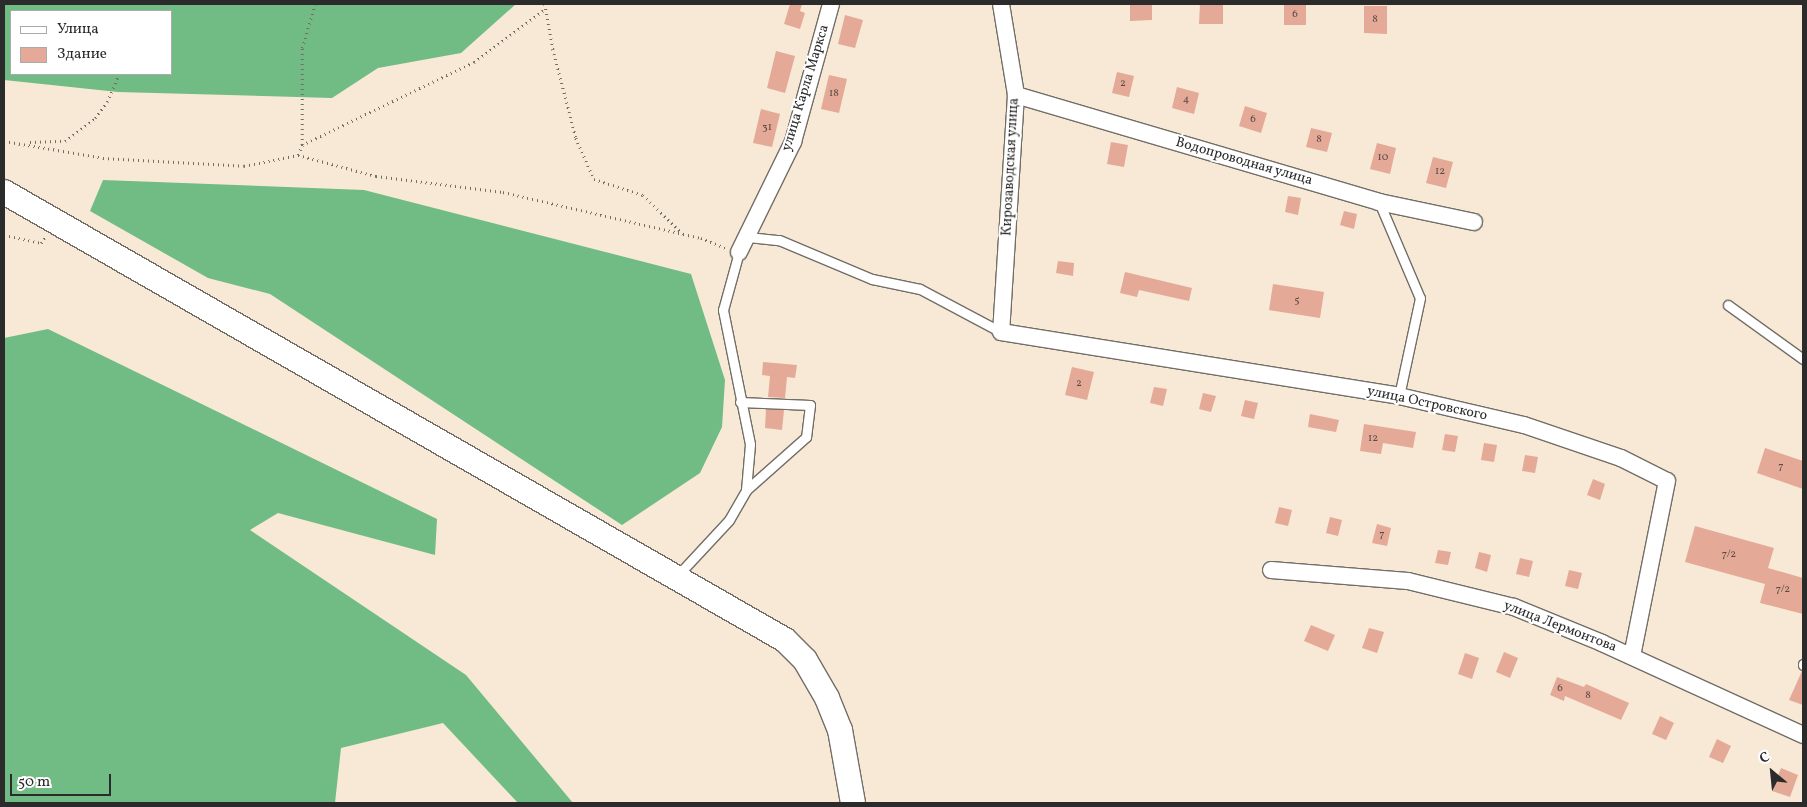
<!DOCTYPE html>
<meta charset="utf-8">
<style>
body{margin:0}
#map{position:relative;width:1807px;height:807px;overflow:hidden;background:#f7e9d6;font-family:Vollkorn,serif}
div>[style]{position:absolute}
.forest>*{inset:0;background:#70bc84}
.building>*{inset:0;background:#e4aa97}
.path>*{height:2.5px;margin-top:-1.25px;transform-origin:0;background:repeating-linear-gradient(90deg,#726e67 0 1px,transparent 0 5px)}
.roads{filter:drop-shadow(1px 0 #726e67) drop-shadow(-1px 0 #726e67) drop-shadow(0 1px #726e67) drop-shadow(0 -1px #726e67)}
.lane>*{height:9px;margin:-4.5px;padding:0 4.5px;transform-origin:4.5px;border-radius:4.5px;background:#fff}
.street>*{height:16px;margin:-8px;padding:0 8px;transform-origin:8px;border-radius:8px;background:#fff}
.secondary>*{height:24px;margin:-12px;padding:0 12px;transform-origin:12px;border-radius:12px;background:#fff}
span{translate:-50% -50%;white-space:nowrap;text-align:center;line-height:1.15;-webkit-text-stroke:4px #fff;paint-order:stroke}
.number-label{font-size:11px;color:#594b46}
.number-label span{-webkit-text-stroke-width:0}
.street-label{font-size:14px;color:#2b2b2b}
.frame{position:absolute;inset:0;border:5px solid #2b2b2b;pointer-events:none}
.legend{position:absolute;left:10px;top:10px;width:162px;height:65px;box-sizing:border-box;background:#fff;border:1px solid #aaa;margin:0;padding:6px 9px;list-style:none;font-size:15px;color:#2b2b2b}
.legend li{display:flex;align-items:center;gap:10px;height:25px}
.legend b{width:25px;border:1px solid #aaa}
.north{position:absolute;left:1747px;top:747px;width:50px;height:50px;-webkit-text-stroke:4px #fff;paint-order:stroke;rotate:332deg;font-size:14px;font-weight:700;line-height:20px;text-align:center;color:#2b2b2b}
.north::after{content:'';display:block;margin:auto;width:18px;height:22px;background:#2b2b2b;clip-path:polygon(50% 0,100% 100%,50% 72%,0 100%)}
.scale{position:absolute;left:10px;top:774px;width:101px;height:22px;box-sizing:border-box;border:2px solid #2b2b2b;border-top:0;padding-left:6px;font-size:15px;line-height:18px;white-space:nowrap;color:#2b2b2b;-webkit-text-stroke:4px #fff;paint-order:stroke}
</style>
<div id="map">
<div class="forest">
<i style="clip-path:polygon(evenodd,4px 4px,516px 4px,461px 53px,378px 68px,332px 98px,118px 92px,4px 80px,4px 4px,11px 11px,171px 11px,171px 74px,11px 74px,11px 11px)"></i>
<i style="clip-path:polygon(103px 180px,364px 190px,691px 274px,725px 380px,722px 427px,700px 473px,622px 525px,270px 294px,208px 278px,90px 211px)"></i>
<i style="clip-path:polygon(48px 329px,437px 519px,435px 555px,278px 513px,250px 530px,466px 675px,573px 803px,518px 803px,443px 723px,341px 748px,335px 803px,4px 803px,4px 338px)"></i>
</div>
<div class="building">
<i style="clip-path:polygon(790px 4px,802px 4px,800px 11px,805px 13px,800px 29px,784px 24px)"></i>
<i style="clip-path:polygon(1130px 4px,1152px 4px,1152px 20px,1130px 21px)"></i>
<i style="clip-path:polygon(1200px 4px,1223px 4px,1223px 24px,1199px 24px)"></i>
<i style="clip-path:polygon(1284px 4px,1306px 5px,1306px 25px,1284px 25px)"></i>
<i style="clip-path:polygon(1364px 6px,1387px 6px,1387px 34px,1364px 33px)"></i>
<i style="clip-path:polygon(845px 15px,863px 20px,855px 48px,838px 44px)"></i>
<i style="clip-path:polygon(776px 51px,795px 56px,785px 93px,767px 88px)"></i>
<i style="clip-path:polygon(1117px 72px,1134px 76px,1129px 97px,1112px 93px)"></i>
<i style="clip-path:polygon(829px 75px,847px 79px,839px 113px,821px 109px)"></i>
<i style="clip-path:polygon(1177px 87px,1199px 93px,1194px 114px,1172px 108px)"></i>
<i style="clip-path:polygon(1245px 106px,1267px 113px,1261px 133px,1239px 126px)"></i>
<i style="clip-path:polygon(761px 109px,780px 114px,772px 147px,753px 143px)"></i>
<i style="clip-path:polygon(1311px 128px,1332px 133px,1327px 152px,1306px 147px)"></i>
<i style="clip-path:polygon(1111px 142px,1128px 145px,1124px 167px,1107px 164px)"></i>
<i style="clip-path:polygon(1377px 143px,1396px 148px,1390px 174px,1370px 169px)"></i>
<i style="clip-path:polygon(1433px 157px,1453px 162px,1446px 188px,1426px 183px)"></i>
<i style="clip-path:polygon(1288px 196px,1301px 198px,1298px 215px,1285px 212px)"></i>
<i style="clip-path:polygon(1344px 211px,1357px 214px,1354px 229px,1340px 225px)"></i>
<i style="clip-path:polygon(1058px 261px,1074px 263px,1073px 276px,1056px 273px)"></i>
<i style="clip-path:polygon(1125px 272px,1192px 288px,1189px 301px,1139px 290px,1137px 297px,1120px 293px)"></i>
<i style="clip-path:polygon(1273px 284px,1324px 292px,1320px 318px,1269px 310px)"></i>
<i style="clip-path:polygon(763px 362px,797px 365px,795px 378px,787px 377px,785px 398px,768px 397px,770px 376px,762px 375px)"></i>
<i style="clip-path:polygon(1072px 367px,1094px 372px,1087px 400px,1065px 395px)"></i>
<i style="clip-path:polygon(1154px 387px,1167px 389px,1163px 406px,1150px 403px)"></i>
<i style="clip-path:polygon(1203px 393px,1216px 396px,1211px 412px,1199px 409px)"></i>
<i style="clip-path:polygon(1245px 400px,1258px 403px,1254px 419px,1241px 416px)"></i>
<i style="clip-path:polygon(766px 409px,784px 410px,782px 430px,765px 428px)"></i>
<i style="clip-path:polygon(1310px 414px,1339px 420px,1336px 432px,1308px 427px)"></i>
<i style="clip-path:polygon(1364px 424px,1416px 432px,1413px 448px,1383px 443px,1381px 454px,1360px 451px)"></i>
<i style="clip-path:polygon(1445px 434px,1458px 436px,1455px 452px,1442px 450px)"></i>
<i style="clip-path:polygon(1484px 443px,1497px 445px,1494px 462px,1481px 460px)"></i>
<i style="clip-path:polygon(1765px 448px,1803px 461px,1803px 489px,1757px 473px)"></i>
<i style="clip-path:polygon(1525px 455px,1538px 457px,1535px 473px,1522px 471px)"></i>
<i style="clip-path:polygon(1593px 479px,1605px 484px,1600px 500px,1587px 495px)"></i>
<i style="clip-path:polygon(1279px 507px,1292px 510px,1288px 526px,1275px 523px)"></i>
<i style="clip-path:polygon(1330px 517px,1342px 520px,1338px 536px,1326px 533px)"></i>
<i style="clip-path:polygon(1377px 524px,1391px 528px,1387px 546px,1372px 543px)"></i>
<i style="clip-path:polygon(1695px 526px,1774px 548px,1768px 568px,1803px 578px,1803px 614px,1760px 603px,1765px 584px,1685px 562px)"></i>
<i style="clip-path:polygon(1438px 550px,1451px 552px,1448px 565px,1435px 563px)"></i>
<i style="clip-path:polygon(1479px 552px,1491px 555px,1487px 572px,1475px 568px)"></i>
<i style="clip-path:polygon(1520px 558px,1533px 561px,1529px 577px,1516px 574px)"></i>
<i style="clip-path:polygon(1569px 570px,1582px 573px,1578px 589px,1565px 586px)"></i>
<i style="clip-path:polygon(1311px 625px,1335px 635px,1328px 651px,1304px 641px)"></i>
<i style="clip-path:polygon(1369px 628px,1384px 632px,1377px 653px,1362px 648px)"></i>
<i style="clip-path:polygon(1504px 652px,1518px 658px,1510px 678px,1496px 672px)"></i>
<i style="clip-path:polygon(1465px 653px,1479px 658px,1472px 679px,1458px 674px)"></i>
<i style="clip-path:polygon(1802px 671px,1803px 671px,1803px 705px,1789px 700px)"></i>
<i style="clip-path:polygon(1557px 677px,1584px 687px,1586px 684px,1629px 703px,1621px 720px,1565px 696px,1564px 701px,1550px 695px)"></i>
<i style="clip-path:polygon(1660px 716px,1674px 723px,1666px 740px,1652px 734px)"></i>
<i style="clip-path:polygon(1717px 739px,1731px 746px,1723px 763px,1709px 757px)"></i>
<i style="clip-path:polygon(1781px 768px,1798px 775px,1790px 797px,1772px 791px)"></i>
</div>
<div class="path">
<i style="left:545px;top:4px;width:46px;rotate:79.9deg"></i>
<i style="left:553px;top:49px;width:92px;rotate:75.5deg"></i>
<i style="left:576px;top:138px;width:45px;rotate:66.3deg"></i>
<i style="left:594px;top:179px;width:52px;rotate:18.1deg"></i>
<i style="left:643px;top:195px;width:56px;rotate:44.3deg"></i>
<i style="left:4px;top:141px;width:100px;rotate:9.7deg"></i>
<i style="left:103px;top:158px;width:141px;rotate:3.2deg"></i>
<i style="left:244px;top:166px;width:55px;rotate:-11.5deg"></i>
<i style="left:298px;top:155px;width:81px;rotate:15.1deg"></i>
<i style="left:376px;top:176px;width:128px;rotate:7.2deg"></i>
<i style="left:503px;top:192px;width:203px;rotate:13.1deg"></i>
<i style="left:701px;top:238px;width:27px;rotate:22deg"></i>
<i style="left:30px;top:142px;width:35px;rotate:-2deg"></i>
<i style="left:65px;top:141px;width:38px;rotate:-37deg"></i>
<i style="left:95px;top:118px;width:20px;rotate:-53deg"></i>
<i style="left:107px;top:102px;width:30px;rotate:-67deg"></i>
<i style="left:302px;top:145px;width:97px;rotate:-90deg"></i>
<i style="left:302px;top:48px;width:46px;rotate:-73.5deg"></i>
<i style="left:298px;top:155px;width:11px;rotate:-68deg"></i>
<i style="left:302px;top:145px;width:191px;rotate:-25.8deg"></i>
<i style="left:474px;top:62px;width:89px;rotate:-36.7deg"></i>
<i style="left:4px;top:235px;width:38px;rotate:12deg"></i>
<i style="left:41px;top:243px;width:9px;rotate:-58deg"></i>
</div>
<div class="roads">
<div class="lane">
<i style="left:1379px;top:202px;width:104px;rotate:66.9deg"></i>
<i style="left:1420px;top:298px;width:100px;rotate:102.1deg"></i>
<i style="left:748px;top:237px;width:31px;rotate:6deg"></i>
<i style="left:779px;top:240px;width:101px;rotate:22.8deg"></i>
<i style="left:872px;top:279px;width:49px;rotate:11.8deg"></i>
<i style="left:920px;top:289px;width:92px;rotate:28deg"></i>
<i style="left:1728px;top:305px;width:92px;rotate:35.8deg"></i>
<i style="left:740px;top:402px;width:70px;rotate:2.5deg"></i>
<i style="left:810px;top:405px;width:32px;rotate:97deg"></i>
<i style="left:806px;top:437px;width:80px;rotate:138.5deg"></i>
<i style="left:677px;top:576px;width:76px;rotate:-47.1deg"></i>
<i style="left:729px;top:520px;width:34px;rotate:-60deg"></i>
<i style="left:746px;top:490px;width:46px;rotate:-85deg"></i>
<i style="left:750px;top:444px;width:137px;rotate:-101.4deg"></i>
<i style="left:723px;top:310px;width:60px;rotate:-74.6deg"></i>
<i style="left:1803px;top:664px;width:1px;rotate:90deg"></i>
</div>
<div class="street">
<i style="left:1001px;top:4px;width:92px;rotate:80.6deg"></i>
<i style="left:1016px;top:95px;width:237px;rotate:93.6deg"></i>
<i style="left:1001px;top:332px;width:403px;rotate:9.1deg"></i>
<i style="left:1399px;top:396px;width:128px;rotate:13.1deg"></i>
<i style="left:1524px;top:425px;width:102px;rotate:18.8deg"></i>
<i style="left:1621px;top:458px;width:51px;rotate:26.6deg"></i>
<i style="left:1667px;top:481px;width:178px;rotate:101.3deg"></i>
<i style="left:1016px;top:95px;width:378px;rotate:16.4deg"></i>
<i style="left:1379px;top:202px;width:97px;rotate:11.9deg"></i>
<i style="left:739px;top:252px;width:123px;rotate:-63.9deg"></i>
<i style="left:793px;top:142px;width:143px;rotate:-74.6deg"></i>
<i style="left:1271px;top:570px;width:137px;rotate:4.6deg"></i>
<i style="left:1408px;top:581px;width:109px;rotate:13.8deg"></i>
<i style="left:1514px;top:607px;width:95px;rotate:22.2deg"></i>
<i style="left:1602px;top:643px;width:221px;rotate:24.6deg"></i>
</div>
<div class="secondary">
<i style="left:4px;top:192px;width:900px;rotate:29.84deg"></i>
<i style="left:785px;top:640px;width:28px;rotate:45deg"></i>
<i style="left:805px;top:660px;width:44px;rotate:59.9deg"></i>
<i style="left:827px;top:698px;width:35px;rotate:68deg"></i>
<i style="left:840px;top:730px;width:74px;rotate:79.9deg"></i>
</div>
</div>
<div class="number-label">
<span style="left:1295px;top:15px">6</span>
<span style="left:1375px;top:20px">8</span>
<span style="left:1123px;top:84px">2</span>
<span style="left:834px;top:94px">18</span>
<span style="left:1186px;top:100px">4</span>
<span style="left:1253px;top:120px">6</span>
<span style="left:767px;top:128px">31</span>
<span style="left:1319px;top:140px">8</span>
<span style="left:1383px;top:158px">10</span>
<span style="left:1440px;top:172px">12</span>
<span style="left:1297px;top:301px">5</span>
<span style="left:1079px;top:384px">2</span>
<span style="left:1373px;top:439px">12</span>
<span style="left:1781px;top:467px">7</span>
<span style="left:1382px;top:535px">7</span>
<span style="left:1729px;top:555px">7/2</span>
<span style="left:1783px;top:590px">7/2</span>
<span style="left:1560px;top:689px">6</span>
<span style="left:1588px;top:696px">8</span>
</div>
<div class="street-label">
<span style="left:806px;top:88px;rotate:-73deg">улица Карла Маркса</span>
<span style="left:1244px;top:162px;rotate:16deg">Водопроводная улица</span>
<span style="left:1011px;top:167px;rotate:-87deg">Кирозаводская улица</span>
<span style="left:1427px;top:404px;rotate:12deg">улица Островского</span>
<span style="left:1560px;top:627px;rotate:21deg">улица Лермонтова</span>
</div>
<div class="frame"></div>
<ul class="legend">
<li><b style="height:6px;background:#fff"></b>Улица</li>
<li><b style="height:14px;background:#e4aa97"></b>Здание</li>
</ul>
<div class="north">С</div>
<div class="scale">50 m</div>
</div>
